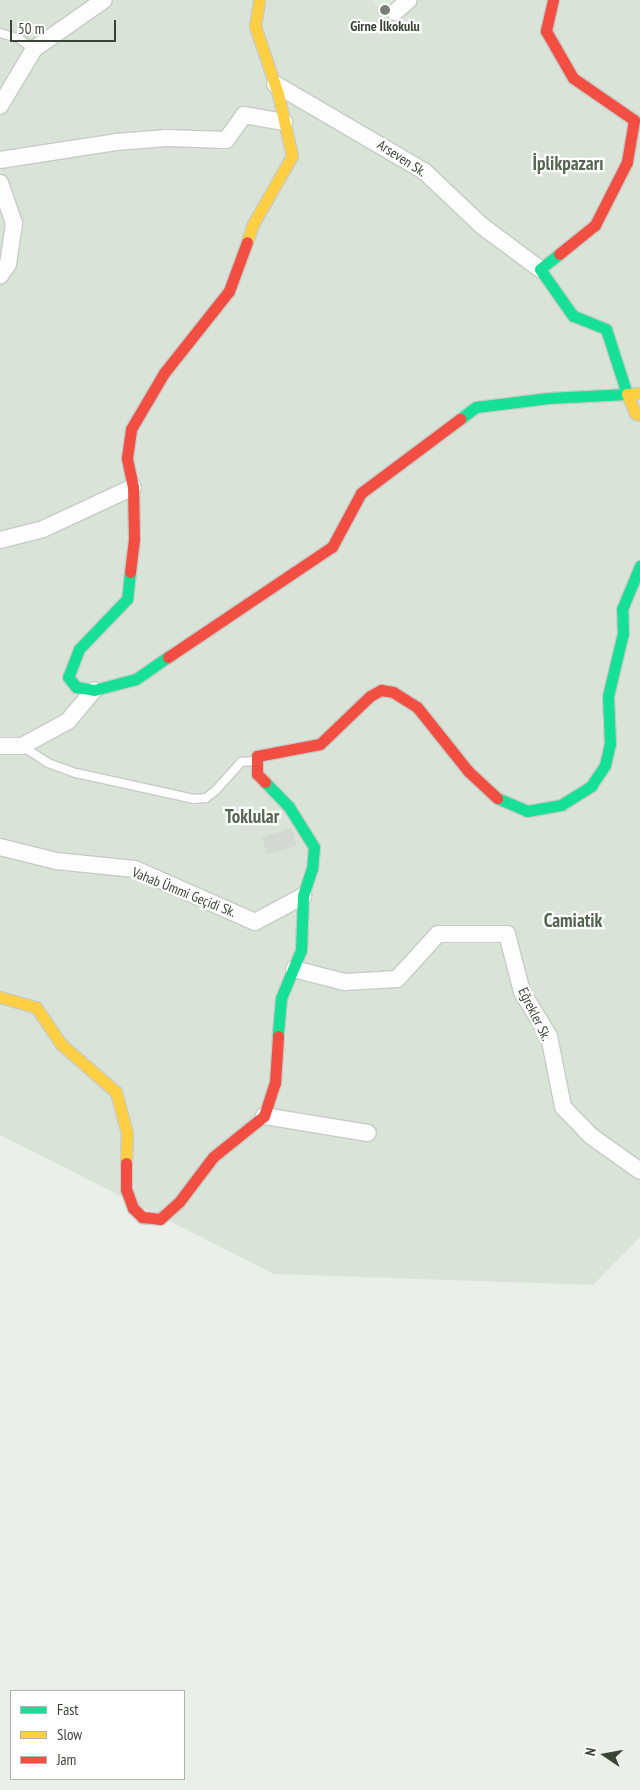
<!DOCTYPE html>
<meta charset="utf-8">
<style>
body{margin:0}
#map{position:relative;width:640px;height:1790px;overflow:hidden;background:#eaefea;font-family:"PT Sans Narrow",sans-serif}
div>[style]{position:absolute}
.residential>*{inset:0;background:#d9e3d8}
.education>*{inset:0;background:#deecdd}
.building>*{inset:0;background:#d3d8d2}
.roads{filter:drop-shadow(1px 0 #c6cbc6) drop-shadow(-1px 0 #c6cbc6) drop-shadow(0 1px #c6cbc6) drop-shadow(0 -1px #c6cbc6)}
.lane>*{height:8px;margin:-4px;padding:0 4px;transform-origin:4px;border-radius:4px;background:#fcfdfc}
.street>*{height:16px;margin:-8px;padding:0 8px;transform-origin:8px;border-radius:8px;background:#fcfdfc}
.fast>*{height:11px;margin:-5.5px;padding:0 5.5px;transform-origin:5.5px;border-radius:5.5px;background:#16e098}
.slow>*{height:11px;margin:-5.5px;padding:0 5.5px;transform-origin:5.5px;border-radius:5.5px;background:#ffcf43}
.jam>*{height:11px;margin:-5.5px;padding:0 5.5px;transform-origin:5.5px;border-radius:5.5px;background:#f24e42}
.dots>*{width:14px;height:14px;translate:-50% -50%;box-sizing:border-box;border:2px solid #fff;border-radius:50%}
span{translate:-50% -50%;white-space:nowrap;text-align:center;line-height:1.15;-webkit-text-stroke:4.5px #fff;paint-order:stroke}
.poi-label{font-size:14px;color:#394437;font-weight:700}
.street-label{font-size:14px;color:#394437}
.district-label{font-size:19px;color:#54664f;font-weight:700}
.legend{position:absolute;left:10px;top:1690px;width:175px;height:90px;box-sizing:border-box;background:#fff;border:1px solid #b0b4af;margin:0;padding:6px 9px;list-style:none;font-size:15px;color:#394437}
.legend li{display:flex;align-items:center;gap:10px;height:25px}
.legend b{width:25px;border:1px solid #b0b4af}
.north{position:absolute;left:580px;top:1730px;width:50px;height:50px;-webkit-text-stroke:4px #fff;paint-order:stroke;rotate:282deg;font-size:14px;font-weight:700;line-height:20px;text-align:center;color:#394437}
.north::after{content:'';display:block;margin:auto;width:18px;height:22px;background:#394437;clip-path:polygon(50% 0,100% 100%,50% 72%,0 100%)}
.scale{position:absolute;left:10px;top:20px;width:106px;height:22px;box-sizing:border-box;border:2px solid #394437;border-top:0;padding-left:6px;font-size:15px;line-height:18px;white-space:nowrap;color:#394437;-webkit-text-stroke:4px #fff;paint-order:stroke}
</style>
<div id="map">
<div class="residential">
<i style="clip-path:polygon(0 0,640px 0,640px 1237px,593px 1285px,274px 1274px,0 1135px)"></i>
</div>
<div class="education">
<i style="clip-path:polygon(372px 0,403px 0,385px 15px)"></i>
</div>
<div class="building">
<i style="clip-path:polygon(292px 828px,297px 846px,267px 854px,262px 837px)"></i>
</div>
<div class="roads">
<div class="lane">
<i style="left:0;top:33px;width:19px;rotate:16deg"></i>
<i style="left:18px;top:38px;width:19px;rotate:35deg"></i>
<i style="left:22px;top:746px;width:31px;rotate:33deg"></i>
<i style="left:48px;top:763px;width:30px;rotate:20deg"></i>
<i style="left:76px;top:773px;width:121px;rotate:12.4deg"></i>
<i style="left:194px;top:799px;width:12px;rotate:-5deg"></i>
<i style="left:206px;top:798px;width:13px;rotate:-39deg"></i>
<i style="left:216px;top:790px;width:38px;rotate:-48deg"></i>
<i style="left:241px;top:762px;width:14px;rotate:-4deg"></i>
</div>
<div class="street">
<i style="left:395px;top:12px;width:18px;rotate:-41deg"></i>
<i style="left:275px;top:84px;width:173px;rotate:30.3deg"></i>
<i style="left:424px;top:171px;width:80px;rotate:43.5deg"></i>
<i style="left:482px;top:226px;width:72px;rotate:36.6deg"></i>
<i style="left:0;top:106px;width:66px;rotate:-59.2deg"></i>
<i style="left:34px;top:49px;width:85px;rotate:-35deg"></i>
<i style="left:0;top:160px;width:117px;rotate:-8.8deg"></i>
<i style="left:116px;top:142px;width:51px;rotate:-4.5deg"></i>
<i style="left:167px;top:138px;width:59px;rotate:1.9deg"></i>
<i style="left:226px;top:140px;width:31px;rotate:-54deg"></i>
<i style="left:244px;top:115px;width:41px;rotate:9.9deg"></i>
<i style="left:0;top:183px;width:42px;rotate:70.7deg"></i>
<i style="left:14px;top:223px;width:41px;rotate:98.3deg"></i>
<i style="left:8px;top:264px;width:14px;rotate:124deg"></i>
<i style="left:0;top:540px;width:44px;rotate:-14.3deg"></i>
<i style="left:43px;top:529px;width:99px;rotate:-25deg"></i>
<i style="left:0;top:746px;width:22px"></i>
<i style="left:22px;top:746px;width:52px;rotate:-28.5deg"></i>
<i style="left:68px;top:721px;width:40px;rotate:-50deg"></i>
<i style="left:0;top:847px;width:58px;rotate:14deg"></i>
<i style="left:56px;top:861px;width:79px;rotate:5.8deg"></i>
<i style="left:135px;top:869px;width:131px;rotate:23.8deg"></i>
<i style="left:255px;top:922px;width:55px;rotate:-28.4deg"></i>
<i style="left:294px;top:969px;width:52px;rotate:14.6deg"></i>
<i style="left:344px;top:982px;width:53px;rotate:-3.2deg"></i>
<i style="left:397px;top:979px;width:61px;rotate:-47.7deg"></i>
<i style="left:438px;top:934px;width:69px"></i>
<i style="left:507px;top:934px;width:60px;rotate:75.5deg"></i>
<i style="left:522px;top:992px;width:52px;rotate:58.5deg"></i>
<i style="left:549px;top:1036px;width:72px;rotate:78.8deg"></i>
<i style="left:563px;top:1107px;width:40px;rotate:46deg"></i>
<i style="left:591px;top:1136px;width:60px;rotate:35.5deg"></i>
<i style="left:264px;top:1116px;width:105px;rotate:9.3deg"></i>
</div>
<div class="fast">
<i style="left:460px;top:419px;width:20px;rotate:-37deg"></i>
<i style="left:476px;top:407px;width:73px;rotate:-7.1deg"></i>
<i style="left:548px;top:398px;width:79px;rotate:-2.9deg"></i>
<i style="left:627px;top:394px;width:68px;rotate:-107.9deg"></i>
<i style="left:606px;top:329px;width:35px;rotate:-158deg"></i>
<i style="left:573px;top:316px;width:57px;rotate:-125.1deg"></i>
<i style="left:540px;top:269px;width:24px;rotate:-38deg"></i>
<i style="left:130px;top:572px;width:27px;rotate:96deg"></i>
<i style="left:127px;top:599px;width:69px;rotate:133.8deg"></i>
<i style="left:79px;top:649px;width:30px;rotate:111deg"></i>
<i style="left:68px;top:677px;width:13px;rotate:51deg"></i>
<i style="left:76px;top:687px;width:18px;rotate:9deg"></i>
<i style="left:94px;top:690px;width:43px;rotate:-14.7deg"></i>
<i style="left:136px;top:679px;width:39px;rotate:-35deg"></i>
<i style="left:265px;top:782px;width:35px;rotate:46deg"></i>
<i style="left:289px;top:807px;width:47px;rotate:58deg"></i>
<i style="left:314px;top:847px;width:21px;rotate:95deg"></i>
<i style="left:312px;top:868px;width:29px;rotate:108deg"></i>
<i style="left:303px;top:896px;width:54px;rotate:92.1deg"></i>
<i style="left:301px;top:950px;width:52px;rotate:112.6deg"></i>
<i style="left:281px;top:998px;width:38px;rotate:95deg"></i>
<i style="left:497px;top:798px;width:33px;rotate:23deg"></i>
<i style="left:527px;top:811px;width:35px;rotate:-10deg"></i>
<i style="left:561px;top:805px;width:36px;rotate:-32deg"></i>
<i style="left:591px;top:786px;width:25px;rotate:-56deg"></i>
<i style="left:605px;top:765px;width:22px;rotate:-77deg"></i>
<i style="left:610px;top:744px;width:48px;rotate:-92.4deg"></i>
<i style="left:608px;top:696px;width:65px;rotate:-76.6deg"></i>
<i style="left:623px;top:633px;width:24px;rotate:-92deg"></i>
<i style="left:622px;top:609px;width:47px;rotate:-67.3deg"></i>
</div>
<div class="slow">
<i style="left:247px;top:242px;width:19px;rotate:-72deg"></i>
<i style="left:253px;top:224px;width:78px;rotate:-60.2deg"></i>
<i style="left:292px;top:156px;width:64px;rotate:-102.7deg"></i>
<i style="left:278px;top:94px;width:72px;rotate:-108.7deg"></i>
<i style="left:255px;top:26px;width:26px;rotate:-81deg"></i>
<i style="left:640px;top:393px;width:13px;rotate:176deg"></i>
<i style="left:627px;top:394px;width:21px;rotate:67deg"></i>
<i style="left:635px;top:413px;width:5px;rotate:22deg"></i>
<i style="left:0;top:997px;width:37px;rotate:16deg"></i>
<i style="left:36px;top:1007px;width:45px;rotate:56deg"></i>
<i style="left:61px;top:1044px;width:73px;rotate:41.1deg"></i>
<i style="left:116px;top:1092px;width:42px;rotate:75deg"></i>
<i style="left:127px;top:1133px;width:30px;rotate:92deg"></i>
</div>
<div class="jam">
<i style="left:553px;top:0;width:32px;rotate:103deg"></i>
<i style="left:546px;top:31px;width:54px;rotate:60.1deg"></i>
<i style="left:573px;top:78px;width:74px;rotate:34.5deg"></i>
<i style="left:634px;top:120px;width:43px;rotate:99.5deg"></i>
<i style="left:627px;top:162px;width:71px;rotate:116.9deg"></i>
<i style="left:595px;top:225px;width:46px;rotate:141.1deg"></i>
<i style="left:130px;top:572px;width:34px;rotate:-83deg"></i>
<i style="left:134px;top:538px;width:51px;rotate:-91.1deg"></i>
<i style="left:133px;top:487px;width:30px;rotate:-102deg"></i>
<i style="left:127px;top:458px;width:29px;rotate:-82deg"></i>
<i style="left:131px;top:429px;width:65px;rotate:-59.5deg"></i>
<i style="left:164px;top:373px;width:105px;rotate:-51.6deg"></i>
<i style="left:229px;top:291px;width:52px;rotate:-69.8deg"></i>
<i style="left:168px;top:657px;width:197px;rotate:-33.9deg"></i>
<i style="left:332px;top:547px;width:61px;rotate:-61.8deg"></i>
<i style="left:361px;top:493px;width:124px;rotate:-36.8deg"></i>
<i style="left:265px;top:782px;width:11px;rotate:-135deg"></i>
<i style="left:257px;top:774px;width:18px;rotate:-90deg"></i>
<i style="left:257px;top:756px;width:64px;rotate:-10.8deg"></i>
<i style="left:320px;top:744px;width:69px;rotate:-43.8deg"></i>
<i style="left:370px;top:696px;width:13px;rotate:-29deg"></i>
<i style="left:381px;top:690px;width:12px;rotate:9deg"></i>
<i style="left:393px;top:692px;width:28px;rotate:32deg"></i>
<i style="left:417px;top:707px;width:82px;rotate:51.4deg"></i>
<i style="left:468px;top:771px;width:40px;rotate:43deg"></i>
<i style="left:126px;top:1163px;width:26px;rotate:90deg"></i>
<i style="left:126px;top:1189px;width:20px;rotate:70deg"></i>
<i style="left:133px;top:1208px;width:13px;rotate:45deg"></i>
<i style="left:142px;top:1217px;width:18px;rotate:6deg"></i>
<i style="left:160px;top:1219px;width:25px;rotate:-42deg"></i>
<i style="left:179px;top:1202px;width:56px;rotate:-52.9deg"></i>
<i style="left:213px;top:1157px;width:65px;rotate:-38.8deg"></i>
<i style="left:264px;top:1116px;width:35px;rotate:-72deg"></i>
<i style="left:275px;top:1083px;width:47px;rotate:-86.3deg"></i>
</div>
</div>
<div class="dots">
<i style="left:385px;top:10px;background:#778076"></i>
</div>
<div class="poi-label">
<span style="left:385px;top:26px">Girne İlkokulu</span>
</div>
<div class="street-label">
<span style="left:402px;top:158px;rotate:33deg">Arseven Sk.</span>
<span style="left:184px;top:892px;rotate:22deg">Vahab Ümmi Geçidi Sk.</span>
<span style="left:535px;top:1014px;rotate:64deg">Eğrekler Sk.</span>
</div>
<div class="district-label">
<span style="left:568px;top:164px">İplikpazarı</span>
<span style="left:252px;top:817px">Toklular</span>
<span style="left:573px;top:921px">Camiatik</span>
</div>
<ul class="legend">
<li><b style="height:6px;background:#16e098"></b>Fast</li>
<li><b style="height:6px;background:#ffcf43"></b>Slow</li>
<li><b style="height:6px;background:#f24e42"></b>Jam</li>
</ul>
<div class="north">N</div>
<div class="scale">50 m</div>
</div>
